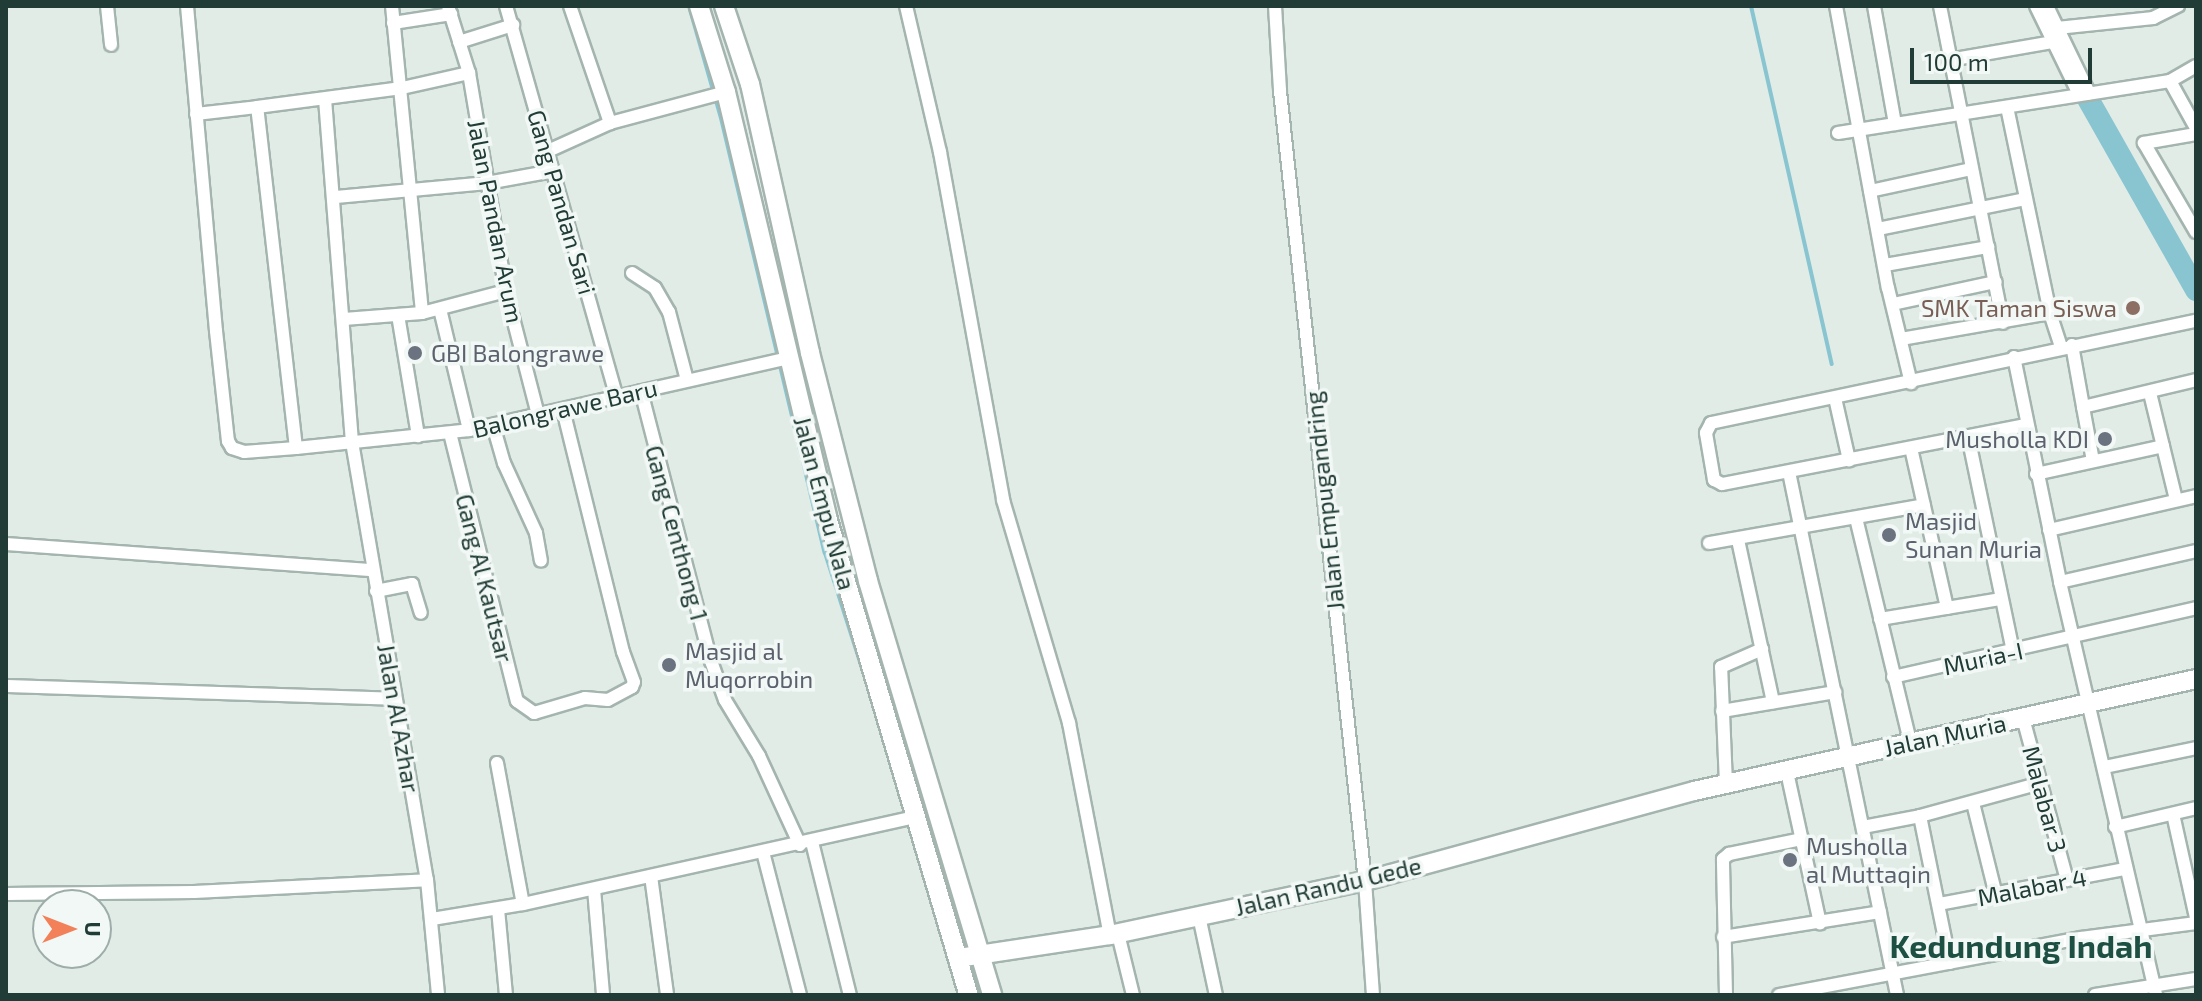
<!DOCTYPE html>
<style>
body{margin:0}
#map{position:relative;width:2202px;height:1001px;overflow:hidden;background:#e1ece7;font-family:"Exo 2",sans-serif}
div>[style]{position:absolute}
.stream>*{height:4px;margin:-2px;padding:0 2px;transform-origin:2px;border-radius:2px;background:#89c5d1}
.river>*{height:22px;margin:-11px;padding:0 11px;transform-origin:11px;border-radius:11px;background:#89c5d1}
.roads{filter:drop-shadow(2px 0 #a4b4ae) drop-shadow(-2px 0 #a4b4ae) drop-shadow(0 2px #a4b4ae) drop-shadow(0 -2px #a4b4ae)}
.street>*{height:12px;margin:-6px;padding:0 6px;transform-origin:6px;border-radius:6px;background:#fff}
.secondary>*{height:18px;margin:-9px;padding:0 9px;transform-origin:9px;border-radius:9px;background:#fff}
.dots>*{width:22px;height:22px;translate:-50% -50%;box-sizing:border-box;border:4px solid #f2f8f5;border-radius:50%}
span{translate:-50% -50%;white-space:nowrap;text-align:center;line-height:1.15;-webkit-text-stroke:7px #f2f8f5;paint-order:stroke}
.street-label{font-size:24px;color:#213c36}
.education-label{font-size:24px;color:#785e54}
.right{translate:-100% -50%;text-align:right}
.worship-label{font-size:24px;color:#5b616d}
.left{translate:0 -50%;text-align:left}
.district-label{font-size:32px;color:#1d4f43;font-weight:700}
.frame{position:absolute;inset:0;border:8px solid #213c36;pointer-events:none}
.north{position:absolute;left:32px;top:889px;width:80px;height:80px;box-sizing:border-box;background:#f2f8f5;border:2px solid #9eada9;border-radius:50%;rotate:90deg;font-size:22px;font-weight:700;line-height:32px;text-align:center;color:#213c36}
.north::after{content:'';display:block;margin:auto;width:28px;height:36px;background:#f28159;clip-path:polygon(50% 0,100% 100%,50% 72%,0 100%)}
.scale{position:absolute;left:1910px;top:48px;width:182px;height:36px;box-sizing:border-box;border:4px solid #213c36;border-top:0;padding-left:10px;font-size:24px;line-height:28px;white-space:nowrap;color:#213c36;-webkit-text-stroke:6px #f2f8f5;paint-order:stroke}
</style>
<div id="map">
<div class="stream">
<i style="left:689px;top:6px;width:116px;rotate:74.1deg"></i>
<i style="left:721px;top:118px;width:447px;rotate:76.6deg"></i>
<i style="left:825px;top:553px;width:138px;rotate:72.2deg"></i>
<i style="left:1751px;top:6px;width:367px;rotate:77.3deg"></i>
</div>
<div class="river">
<i style="left:2075px;top:76px;width:246px;rotate:60.5deg"></i>
</div>
<div class="roads">
<div class="street">
<i style="left:107px;top:6px;width:39px;rotate:84deg"></i>
<i style="left:187px;top:6px;width:326px;rotate:84.9deg"></i>
<i style="left:216px;top:331px;width:111px;rotate:83.8deg"></i>
<i style="left:228px;top:441px;width:8px;rotate:60deg"></i>
<i style="left:232px;top:448px;width:13px;rotate:18deg"></i>
<i style="left:244px;top:452px;width:52px;rotate:-4.4deg"></i>
<i style="left:296px;top:448px;width:174px;rotate:-5.9deg"></i>
<i style="left:469px;top:430px;width:327px;rotate:-12.7deg"></i>
<i style="left:392px;top:6px;width:308px;rotate:84.4deg"></i>
<i style="left:448px;top:6px;width:70px;rotate:72.6deg"></i>
<i style="left:469px;top:73px;width:221px;rotate:80.4deg"></i>
<i style="left:506px;top:291px;width:128px;rotate:75.5deg"></i>
<i style="left:506px;top:6px;width:407px;rotate:74.2deg"></i>
<i style="left:570px;top:6px;width:124px;rotate:71.1deg"></i>
<i style="left:906px;top:6px;width:150px;rotate:76.9deg"></i>
<i style="left:940px;top:152px;width:354px;rotate:79.7deg"></i>
<i style="left:1003px;top:500px;width:233px;rotate:73.5deg"></i>
<i style="left:1069px;top:723px;width:216px;rotate:79.1deg"></i>
<i style="left:1275px;top:6px;width:85px;rotate:86.6deg"></i>
<i style="left:1280px;top:91px;width:795px;rotate:83.86deg"></i>
<i style="left:1365px;top:881px;width:114px;rotate:86deg"></i>
<i style="left:1836px;top:6px;width:287px;rotate:79.6deg"></i>
<i style="left:1888px;top:288px;width:98px;rotate:76.4deg"></i>
<i style="left:1874px;top:6px;width:120px;rotate:79.9deg"></i>
<i style="left:1940px;top:6px;width:323px;rotate:78.8deg"></i>
<i style="left:2036px;top:6px;width:98px;rotate:64deg"></i>
<i style="left:2047px;top:6px;width:97px;rotate:64.2deg"></i>
<i style="left:393px;top:23px;width:59px;rotate:-8.8deg"></i>
<i style="left:2057px;top:28px;width:97px;rotate:-5.9deg"></i>
<i style="left:2153px;top:18px;width:28px;rotate:-26deg"></i>
<i style="left:459px;top:42px;width:57px;rotate:-17.5deg"></i>
<i style="left:1949px;top:60px;width:106px;rotate:-9.8deg"></i>
<i style="left:2170px;top:81px;width:54px;rotate:61deg"></i>
<i style="left:325px;top:99px;width:344px;rotate:85.5deg"></i>
<i style="left:352px;top:442px;width:444px;rotate:80.3deg"></i>
<i style="left:427px;top:880px;width:116px;rotate:84.5deg"></i>
<i style="left:2007px;top:107px;width:210px;rotate:78.2deg"></i>
<i style="left:2050px;top:313px;width:36px;rotate:72deg"></i>
<i style="left:196px;top:114px;width:61px;rotate:-6.5deg"></i>
<i style="left:1838px;top:133px;width:336px;rotate:-8.9deg"></i>
<i style="left:2170px;top:81px;width:30px;rotate:-30deg"></i>
<i style="left:2196px;top:134px;width:53px;rotate:170.2deg"></i>
<i style="left:2144px;top:143px;width:103px;rotate:59.7deg"></i>
<i style="left:548px;top:151px;width:68px;rotate:-24.3deg"></i>
<i style="left:610px;top:123px;width:120px;rotate:-15deg"></i>
<i style="left:1870px;top:191px;width:103px;rotate:-12.3deg"></i>
<i style="left:336px;top:197px;width:152px;rotate:-5.3deg"></i>
<i style="left:487px;top:183px;width:67px;rotate:-10.3deg"></i>
<i style="left:1878px;top:229px;width:151px;rotate:-11.5deg"></i>
<i style="left:1885px;top:265px;width:105px;rotate:-9.9deg"></i>
<i style="left:632px;top:273px;width:27px;rotate:33deg"></i>
<i style="left:655px;top:288px;width:28px;rotate:60deg"></i>
<i style="left:669px;top:312px;width:70px;rotate:75.2deg"></i>
<i style="left:1893px;top:304px;width:105px;rotate:-12.1deg"></i>
<i style="left:440px;top:309px;width:124px;rotate:76.5deg"></i>
<i style="left:398px;top:315px;width:123px;rotate:80.6deg"></i>
<i style="left:344px;top:319px;width:78px;rotate:-4.4deg"></i>
<i style="left:422px;top:313px;width:87px;rotate:-14.7deg"></i>
<i style="left:1901px;top:339px;width:151px;rotate:-9.9deg"></i>
<i style="left:2072px;top:345px;width:63px;rotate:79.9deg"></i>
<i style="left:2083px;top:407px;width:116px;rotate:-13.4deg"></i>
<i style="left:2014px;top:357px;width:230px;rotate:78.4deg"></i>
<i style="left:2060px;top:582px;width:424px;rotate:76.9deg"></i>
<i style="left:641px;top:391px;width:279px;rotate:75.5deg"></i>
<i style="left:711px;top:661px;width:41px;rotate:70.3deg"></i>
<i style="left:725px;top:700px;width:66px;rotate:58.7deg"></i>
<i style="left:759px;top:756px;width:98px;rotate:65.3deg"></i>
<i style="left:2150px;top:393px;width:110px;rotate:76.3deg"></i>
<i style="left:1835px;top:398px;width:64px;rotate:77.3deg"></i>
<i style="left:2083px;top:407px;width:55px;rotate:79.5deg"></i>
<i style="left:493px;top:425px;width:40px;rotate:74deg"></i>
<i style="left:504px;top:463px;width:77px;rotate:65.4deg"></i>
<i style="left:536px;top:533px;width:28px;rotate:80deg"></i>
<i style="left:2026px;top:425px;width:310px;rotate:169deg"></i>
<i style="left:1722px;top:484px;width:9px;rotate:-153deg"></i>
<i style="left:1714px;top:480px;width:48px;rotate:-99.7deg"></i>
<i style="left:1706px;top:433px;width:11px;rotate:-63deg"></i>
<i style="left:1711px;top:423px;width:496px;rotate:-11.9deg"></i>
<i style="left:450px;top:433px;width:276px;rotate:76deg"></i>
<i style="left:517px;top:701px;width:21px;rotate:35deg"></i>
<i style="left:534px;top:713px;width:53px;rotate:-16.4deg"></i>
<i style="left:585px;top:698px;width:23px;rotate:5deg"></i>
<i style="left:608px;top:700px;width:27px;rotate:-28deg"></i>
<i style="left:632px;top:687px;width:5px;rotate:-68deg"></i>
<i style="left:634px;top:682px;width:32px;rotate:-110deg"></i>
<i style="left:623px;top:652px;width:249px;rotate:-103.9deg"></i>
<i style="left:1968px;top:436px;width:221px;rotate:78.2deg"></i>
<i style="left:296px;top:448px;width:343px;rotate:-96.5deg"></i>
<i style="left:257px;top:107px;width:146px;rotate:-7.5deg"></i>
<i style="left:402px;top:88px;width:69px;rotate:-12.6deg"></i>
<i style="left:1911px;top:448px;width:164px;rotate:77.3deg"></i>
<i style="left:1789px;top:472px;width:534px;rotate:78.33deg"></i>
<i style="left:2036px;top:474px;width:130px;rotate:-12.4deg"></i>
<i style="left:1856px;top:518px;width:229px;rotate:76.4deg"></i>
<i style="left:2049px;top:530px;width:151px;rotate:-13deg"></i>
<i style="left:1738px;top:540px;width:166px;rotate:77.8deg"></i>
<i style="left:1709px;top:543px;width:218px;rotate:-10deg"></i>
<i style="left:6px;top:544px;width:368px;rotate:4.1deg"></i>
<i style="left:2060px;top:582px;width:139px;rotate:-12.8deg"></i>
<i style="left:376px;top:591px;width:37px;rotate:-11deg"></i>
<i style="left:412px;top:584px;width:30px;rotate:73deg"></i>
<i style="left:1880px;top:619px;width:123px;rotate:-9.4deg"></i>
<i style="left:1893px;top:677px;width:311px;rotate:-12.8deg"></i>
<i style="left:6px;top:686px;width:389px;rotate:1.9deg"></i>
<i style="left:1722px;top:711px;width:115px;rotate:-9.5deg"></i>
<i style="left:2023px;top:718px;width:168px;rotate:74.8deg"></i>
<i style="left:497px;top:763px;width:143px;rotate:79.6deg"></i>
<i style="left:2105px;top:767px;width:93px;rotate:-11.8deg"></i>
<i style="left:1787px;top:772px;width:155px;rotate:77.7deg"></i>
<i style="left:1726px;top:784px;width:117px;rotate:-92.4deg"></i>
<i style="left:1721px;top:667px;width:45px;rotate:-23.7deg"></i>
<i style="left:1973px;top:803px;width:95px;rotate:76deg"></i>
<i style="left:2173px;top:814px;width:107px;rotate:77.5deg"></i>
<i style="left:1920px;top:816px;width:150px;rotate:78.5deg"></i>
<i style="left:1863px;top:827px;width:58px;rotate:-10.9deg"></i>
<i style="left:1920px;top:816px;width:125px;rotate:-15.3deg"></i>
<i style="left:2115px;top:827px;width:83px;rotate:-13.2deg"></i>
<i style="left:812px;top:842px;width:158px;rotate:76.1deg"></i>
<i style="left:763px;top:852px;width:148px;rotate:75.5deg"></i>
<i style="left:651px;top:876px;width:120px;rotate:82.3deg"></i>
<i style="left:594px;top:889px;width:106px;rotate:85.1deg"></i>
<i style="left:6px;top:894px;width:188px;rotate:-0.6deg"></i>
<i style="left:194px;top:892px;width:233px;rotate:-2.9deg"></i>
<i style="left:1939px;top:904px;width:189px;rotate:-10.7deg"></i>
<i style="left:498px;top:909px;width:86px;rotate:84.7deg"></i>
<i style="left:1199px;top:916px;width:81px;rotate:77.9deg"></i>
<i style="left:432px;top:919px;width:92px;rotate:-9.4deg"></i>
<i style="left:523px;top:904px;width:403px;rotate:-12.5deg"></i>
<i style="left:1118px;top:934px;width:63px;rotate:76.2deg"></i>
<i style="left:1723px;top:937px;width:159px;rotate:-9deg"></i>
<i style="left:1726px;top:995px;width:136px;rotate:-91.3deg"></i>
<i style="left:1723px;top:859px;width:8px;rotate:-40deg"></i>
<i style="left:1729px;top:854px;width:75px;rotate:-11.6deg"></i>
<i style="left:1779px;top:995px;width:307px;rotate:-10.7deg"></i>
<i style="left:2081px;top:938px;width:116px;rotate:-7.4deg"></i>
<i style="left:2095px;top:995px;width:102px;rotate:-9deg"></i>
</div>
<div class="secondary">
<i style="left:699px;top:6px;width:90px;rotate:72.6deg"></i>
<i style="left:726px;top:92px;width:437px;rotate:76.6deg"></i>
<i style="left:827px;top:517px;width:499px;rotate:73.5deg"></i>
<i style="left:724px;top:6px;width:82px;rotate:71.6deg"></i>
<i style="left:750px;top:84px;width:276px;rotate:77.4deg"></i>
<i style="left:810px;top:353px;width:235px;rotate:75.7deg"></i>
<i style="left:868px;top:581px;width:432px;rotate:73.3deg"></i>
<i style="left:958px;top:958px;width:154px;rotate:-8.6deg"></i>
<i style="left:1110px;top:935px;width:261px;rotate:-12deg"></i>
<i style="left:1365px;top:881px;width:341px;rotate:-15.3deg"></i>
<i style="left:1694px;top:791px;width:514px;rotate:-12.58deg"></i>
</div>
</div>
<div class="dots">
<i style="left:2133px;top:308px;background:#8d6e63"></i>
<i style="left:415px;top:353px;background:#6b7280"></i>
<i style="left:2105px;top:439px;background:#6b7280"></i>
<i style="left:1889px;top:535px;background:#6b7280"></i>
<i style="left:669px;top:665px;background:#6b7280"></i>
<i style="left:1790px;top:860px;background:#6b7280"></i>
</div>
<div class="street-label">
<span style="left:562px;top:202px;rotate:74deg">Gang Pandan Sari</span>
<span style="left:496px;top:221px;rotate:79deg">Jalan Pandan Arum</span>
<span style="left:565px;top:408px;rotate:-13deg">Balongrawe Baru</span>
<span style="left:1324px;top:501px;rotate:-96deg">Jalan Empugandring</span>
<span style="left:825px;top:503px;rotate:75deg">Jalan Empu Nala</span>
<span style="left:677px;top:533px;rotate:75deg">Gang Centhong 1</span>
<span style="left:485px;top:578px;rotate:76deg">Gang Al Kautsar</span>
<span style="left:1983px;top:658px;rotate:-12deg">Muria-I</span>
<span style="left:399px;top:718px;rotate:80deg">Jalan Al Azhar</span>
<span style="left:1945px;top:735px;rotate:-12deg">Jalan Muria</span>
<span style="left:2045px;top:799px;rotate:75deg">Malabar 3</span>
<span style="left:1328px;top:886px;rotate:-13deg">Jalan Randu Gede</span>
<span style="left:2032px;top:887px;rotate:-11deg">Malabar 4</span>
</div>
<div class="education-label">
<span class="right" style="left:2117px;top:308px">SMK Taman Siswa</span>
</div>
<div class="worship-label">
<span class="left" style="left:431px;top:353px">GBI Balongrawe</span>
<span class="right" style="left:2089px;top:439px">Musholla KDI</span>
<span class="left" style="left:1905px;top:535px">Masjid<br>Sunan Muria</span>
<span class="left" style="left:685px;top:665px">Masjid al<br>Muqorrobin</span>
<span class="left" style="left:1806px;top:860px">Musholla<br>al Muttaqin</span>
</div>
<div class="district-label">
<span style="left:2021px;top:945px">Kedundung Indah</span>
</div>
<div class="frame"></div>
<div class="north">U</div>
<div class="scale">100 m</div>
</div>
